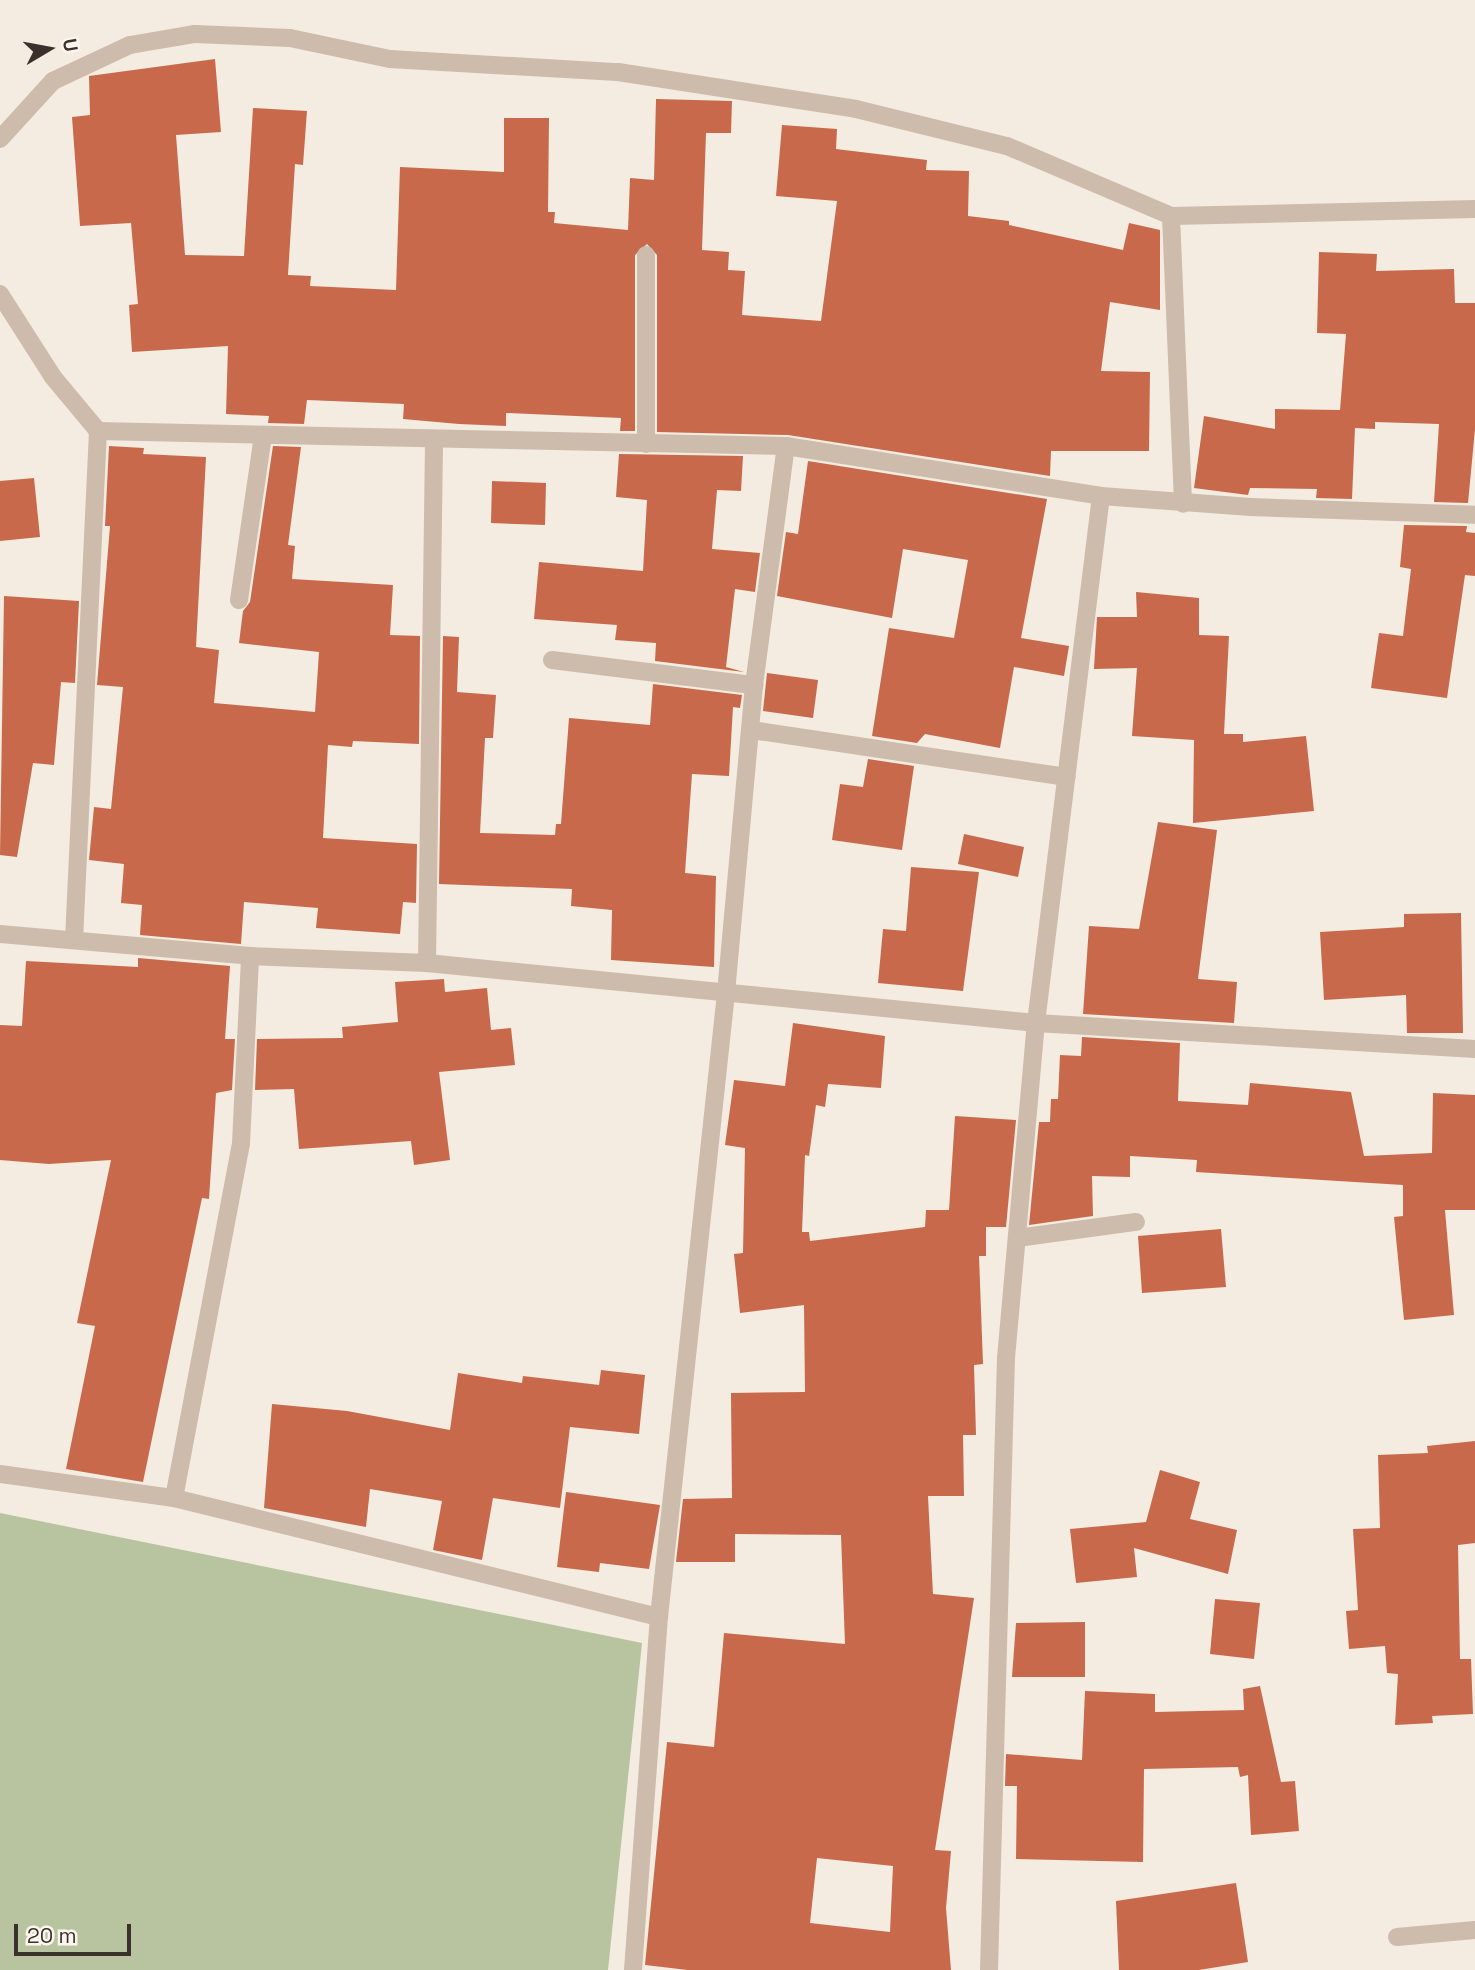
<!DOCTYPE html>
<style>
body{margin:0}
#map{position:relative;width:1475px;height:1970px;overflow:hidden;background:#f4ebe1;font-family:"Space Grotesk",sans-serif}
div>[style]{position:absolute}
.green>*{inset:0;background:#b8c4a0}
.building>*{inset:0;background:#c8694b}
.street>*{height:18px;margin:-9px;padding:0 9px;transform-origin:9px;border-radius:9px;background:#cdbbac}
span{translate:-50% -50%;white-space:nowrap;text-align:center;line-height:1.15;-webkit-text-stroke:5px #fbf5ee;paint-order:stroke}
.north{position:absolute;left:14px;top:14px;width:70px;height:70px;-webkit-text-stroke:5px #fbf5ee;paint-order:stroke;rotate:80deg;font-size:19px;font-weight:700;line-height:28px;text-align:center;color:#3b302b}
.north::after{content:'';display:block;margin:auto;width:24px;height:32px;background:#3b302b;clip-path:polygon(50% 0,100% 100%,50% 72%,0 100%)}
.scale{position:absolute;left:14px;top:1924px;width:117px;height:32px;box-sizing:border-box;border:4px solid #3b302b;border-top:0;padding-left:9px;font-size:21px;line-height:24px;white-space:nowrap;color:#3b302b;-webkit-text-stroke:5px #fbf5ee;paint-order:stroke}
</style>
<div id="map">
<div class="green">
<i style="clip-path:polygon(0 1513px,642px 1643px,608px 1970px,0 1970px)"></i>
</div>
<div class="building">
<i style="clip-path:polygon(215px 59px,221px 132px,176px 135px,185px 255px,244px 256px,253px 108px,307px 111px,303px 165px,295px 164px,288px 275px,311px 276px,310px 286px,396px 290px,400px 167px,504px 172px,504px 118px,549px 118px,548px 212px,555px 212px,554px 223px,628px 230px,630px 178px,654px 180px,656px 99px,732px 101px,731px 133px,706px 133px,702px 250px,729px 252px,728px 270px,745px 271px,742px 315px,821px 321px,837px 201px,776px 196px,782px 125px,837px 129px,836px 149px,927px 160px,926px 170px,969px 171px,968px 216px,1009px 221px,1009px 225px,1123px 250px,1129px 223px,1160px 230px,1160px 310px,1110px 302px,1101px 371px,1150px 372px,1149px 451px,1051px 451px,1050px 476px,788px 435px,657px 432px,657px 255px,647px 244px,635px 255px,635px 431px,620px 431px,621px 418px,506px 413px,506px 426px,459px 424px,403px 419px,404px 404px,307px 400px,304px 424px,268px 423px,269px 416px,226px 414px,228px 346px,132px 352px,129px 305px,138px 304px,131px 223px,80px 226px,72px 117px,90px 115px,89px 76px)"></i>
<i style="clip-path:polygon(1319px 252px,1377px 254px,1376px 271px,1454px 269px,1455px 303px,1475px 303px,1475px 429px,1468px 503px,1434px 502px,1439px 424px,1375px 422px,1375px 429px,1355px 428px,1352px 499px,1316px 498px,1317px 489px,1250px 488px,1248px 495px,1194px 488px,1204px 416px,1275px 429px,1275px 409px,1340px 410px,1346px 334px,1317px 333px)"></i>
<i style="clip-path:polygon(109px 446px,144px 448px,143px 454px,206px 457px,196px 647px,219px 650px,214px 703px,315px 712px,319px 652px,239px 643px,243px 611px,250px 602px,273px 446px,301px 447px,288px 545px,295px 546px,292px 579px,393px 585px,390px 635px,420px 636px,419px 744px,353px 741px,352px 747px,328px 745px,323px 838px,417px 844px,416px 903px,403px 902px,400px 934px,316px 928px,318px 908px,244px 902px,241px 944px,140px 935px,142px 905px,121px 903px,124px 864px,89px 860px,94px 807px,111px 809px,123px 687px,97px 685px,110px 526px,105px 526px)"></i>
<i style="clip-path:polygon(619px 454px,743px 456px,741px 491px,717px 490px,712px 549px,760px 553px,755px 592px,735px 589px,726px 667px,744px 672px,655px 661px,656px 643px,615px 640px,617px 625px,534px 619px,539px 562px,643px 571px,647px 500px,616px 497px)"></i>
<i style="clip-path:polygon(808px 461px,1047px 499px,1021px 638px,1069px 646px,1064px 676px,1014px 667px,1000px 748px,925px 734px,917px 743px,872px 736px,889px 628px,954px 638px,968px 560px,903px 549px,892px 618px,777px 596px,786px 532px,798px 534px)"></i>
<i style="clip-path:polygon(34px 478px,40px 537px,0 541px,0 481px)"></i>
<i style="clip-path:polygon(492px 481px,546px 483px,545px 525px,491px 523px)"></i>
<i style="clip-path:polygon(1404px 525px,1467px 526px,1466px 532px,1475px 533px,1475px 576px,1465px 575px,1447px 698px,1371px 688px,1379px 633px,1403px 636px,1411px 569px,1400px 567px)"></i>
<i style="clip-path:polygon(1136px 592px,1199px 598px,1199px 635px,1229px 636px,1224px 734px,1243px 734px,1243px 742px,1306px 736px,1314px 811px,1193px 823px,1194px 740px,1132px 736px,1137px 668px,1094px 669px,1097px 617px,1137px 617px)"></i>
<i style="clip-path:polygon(4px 596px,79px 601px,75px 683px,61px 682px,54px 765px,33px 763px,17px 857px,0 855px)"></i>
<i style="clip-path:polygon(443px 636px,459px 637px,457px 692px,496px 695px,493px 738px,485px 738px,480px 833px,555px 835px,556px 824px,561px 824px,569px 718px,650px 725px,653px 684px,742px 695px,740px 708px,733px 707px,729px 776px,692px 774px,685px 873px,716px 876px,714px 967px,611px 960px,612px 910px,571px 906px,572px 889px,439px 884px)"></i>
<i style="clip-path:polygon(767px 673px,818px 680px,813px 718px,763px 711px)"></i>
<i style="clip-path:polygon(868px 759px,914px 766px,902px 850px,832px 840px,840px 784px,863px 787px)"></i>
<i style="clip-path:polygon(1158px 822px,1217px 830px,1198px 979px,1237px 982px,1234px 1023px,1083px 1014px,1089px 926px,1139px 929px)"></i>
<i style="clip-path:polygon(964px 834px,1024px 847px,1018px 877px,958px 864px)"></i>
<i style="clip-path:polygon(911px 867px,979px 872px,963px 991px,878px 983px,883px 929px,906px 931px)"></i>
<i style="clip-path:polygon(1461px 913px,1463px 1033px,1407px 1033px,1406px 995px,1324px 1000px,1320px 932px,1404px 927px,1404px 914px)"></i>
<i style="clip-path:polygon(138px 958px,230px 966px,225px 1039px,235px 1039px,232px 1090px,216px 1093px,209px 1199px,202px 1198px,143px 1482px,66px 1469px,95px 1326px,77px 1323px,111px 1160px,49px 1164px,0 1160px,0 1025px,22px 1026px,26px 961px,138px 967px)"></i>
<i style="clip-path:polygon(444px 979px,445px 992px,487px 988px,491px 1030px,511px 1028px,515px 1065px,439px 1072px,450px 1160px,414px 1165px,411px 1141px,299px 1149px,294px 1089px,255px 1090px,257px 1039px,343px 1038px,342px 1027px,398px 1022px,395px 982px)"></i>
<i style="clip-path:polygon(evenodd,793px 1023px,885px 1036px,881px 1088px,828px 1084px,825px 1107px,816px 1105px,809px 1156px,805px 1155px,802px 1232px,809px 1232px,810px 1241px,925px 1227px,926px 1210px,949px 1210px,955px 1116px,1016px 1120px,1006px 1227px,986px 1227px,986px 1256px,979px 1256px,983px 1364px,974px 1365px,976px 1435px,963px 1435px,964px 1496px,928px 1496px,933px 1594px,974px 1598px,935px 1850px,951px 1851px,946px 1908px,951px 1970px,688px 1970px,645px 1965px,667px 1742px,714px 1747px,724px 1633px,845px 1644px,841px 1535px,735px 1534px,735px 1562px,676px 1562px,683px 1499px,732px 1498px,731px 1393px,805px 1392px,804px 1305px,740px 1313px,734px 1254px,743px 1253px,745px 1148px,725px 1145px,734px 1080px,785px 1086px,793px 1023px,817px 1858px,893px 1866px,890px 1932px,810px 1923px,817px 1858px)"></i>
<i style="clip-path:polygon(1082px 1037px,1180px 1043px,1178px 1101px,1248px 1105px,1250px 1083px,1351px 1092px,1364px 1156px,1432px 1153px,1433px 1093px,1475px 1095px,1475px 1210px,1445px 1210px,1454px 1315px,1404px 1320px,1394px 1217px,1403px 1216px,1403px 1185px,1196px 1172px,1197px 1160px,1130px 1156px,1130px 1177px,1092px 1176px,1093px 1216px,1029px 1225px,1039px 1122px,1050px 1122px,1051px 1099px,1058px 1099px,1060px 1055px,1081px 1056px)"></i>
<i style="clip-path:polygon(1221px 1229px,1226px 1287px,1142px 1293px,1138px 1236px)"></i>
<i style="clip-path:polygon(601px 1370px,645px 1375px,639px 1434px,570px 1427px,560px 1508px,493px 1498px,482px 1560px,433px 1550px,442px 1501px,370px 1489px,366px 1527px,264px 1508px,272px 1404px,347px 1411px,450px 1430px,458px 1373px,522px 1383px,523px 1376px,599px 1385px)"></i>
<i style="clip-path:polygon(1475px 1441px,1475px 1543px,1458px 1545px,1460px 1659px,1471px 1659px,1473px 1714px,1432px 1716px,1433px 1723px,1395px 1725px,1398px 1674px,1387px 1673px,1385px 1646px,1349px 1649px,1346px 1611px,1358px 1610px,1353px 1529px,1380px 1528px,1378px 1455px,1428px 1453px,1427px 1446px)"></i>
<i style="clip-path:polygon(1160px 1470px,1200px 1482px,1190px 1519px,1237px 1530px,1228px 1574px,1134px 1548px,1137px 1577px,1076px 1583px,1070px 1529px,1146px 1522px)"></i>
<i style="clip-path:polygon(566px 1492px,660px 1505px,649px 1569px,600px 1563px,599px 1572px,557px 1567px)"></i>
<i style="clip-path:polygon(1215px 1599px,1260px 1603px,1254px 1659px,1210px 1654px)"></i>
<i style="clip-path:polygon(1085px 1622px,1085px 1677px,1012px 1677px,1016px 1623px)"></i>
<i style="clip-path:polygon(1260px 1686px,1281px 1782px,1295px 1781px,1299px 1831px,1251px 1835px,1248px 1775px,1240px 1777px,1238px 1767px,1144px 1769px,1143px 1862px,1016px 1859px,1017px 1786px,1005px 1786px,1006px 1754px,1082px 1760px,1085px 1691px,1155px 1694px,1155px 1712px,1244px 1710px,1243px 1689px)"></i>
<i style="clip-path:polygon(1236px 1883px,1248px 1962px,1199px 1970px,1119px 1970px,1116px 1901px)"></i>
</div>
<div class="street">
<i style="left:0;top:139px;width:79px;rotate:-47.6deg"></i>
<i style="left:53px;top:81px;width:85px;rotate:-25.1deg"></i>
<i style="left:130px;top:45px;width:66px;rotate:-9.6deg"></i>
<i style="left:195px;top:34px;width:95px;rotate:2.4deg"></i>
<i style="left:290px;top:38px;width:102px;rotate:11.9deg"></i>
<i style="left:390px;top:59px;width:228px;rotate:3.3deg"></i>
<i style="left:618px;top:72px;width:241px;rotate:8.8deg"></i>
<i style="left:856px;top:109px;width:155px;rotate:13.8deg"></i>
<i style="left:1007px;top:146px;width:178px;rotate:23.1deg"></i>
<i style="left:1171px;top:216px;width:304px;rotate:-1.3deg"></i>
<i style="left:1171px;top:216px;width:288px;rotate:87.6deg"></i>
<i style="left:0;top:294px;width:98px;rotate:57.4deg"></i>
<i style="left:53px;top:377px;width:70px;rotate:50.2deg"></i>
<i style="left:98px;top:431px;width:688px;rotate:1.25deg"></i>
<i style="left:786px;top:446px;width:319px;rotate:9deg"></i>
<i style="left:1101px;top:496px;width:150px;rotate:4.2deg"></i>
<i style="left:1251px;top:507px;width:224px;rotate:2deg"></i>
<i style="left:646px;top:444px;width:189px;rotate:-90deg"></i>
<i style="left:239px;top:600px;width:167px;rotate:-81.7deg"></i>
<i style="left:552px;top:660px;width:204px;rotate:7.1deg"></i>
<i style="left:752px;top:730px;width:318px;rotate:8.5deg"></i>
<i style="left:0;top:934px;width:251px;rotate:5deg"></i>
<i style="left:250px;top:956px;width:177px;rotate:2.3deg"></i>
<i style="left:427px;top:963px;width:612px;rotate:5.63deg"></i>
<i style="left:1036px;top:1023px;width:440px;rotate:3.4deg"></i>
<i style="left:74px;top:940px;width:510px;rotate:-87.3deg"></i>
<i style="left:427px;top:963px;width:524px;rotate:-89.23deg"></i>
<i style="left:1017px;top:1238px;width:120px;rotate:-7.7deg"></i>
<i style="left:0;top:1474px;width:176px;rotate:7.9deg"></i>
<i style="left:174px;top:1498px;width:499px;rotate:13.8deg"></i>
<i style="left:174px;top:1498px;width:361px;rotate:-79.3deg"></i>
<i style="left:241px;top:1143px;width:187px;rotate:-87.2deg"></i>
<i style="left:1397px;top:1937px;width:78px;rotate:-5.1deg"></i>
<i style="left:633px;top:1970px;width:354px;rotate:-85.8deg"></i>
<i style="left:659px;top:1617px;width:628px;rotate:-83.87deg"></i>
<i style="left:726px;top:993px;width:309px;rotate:-84.8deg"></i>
<i style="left:754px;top:685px;width:241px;rotate:-82.4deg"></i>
<i style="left:989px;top:1970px;width:612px;rotate:-88.41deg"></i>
<i style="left:1006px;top:1358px;width:336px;rotate:-84.9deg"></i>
<i style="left:1036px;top:1023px;width:531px;rotate:-82.97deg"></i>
</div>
<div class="north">U</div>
<div class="scale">20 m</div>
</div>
